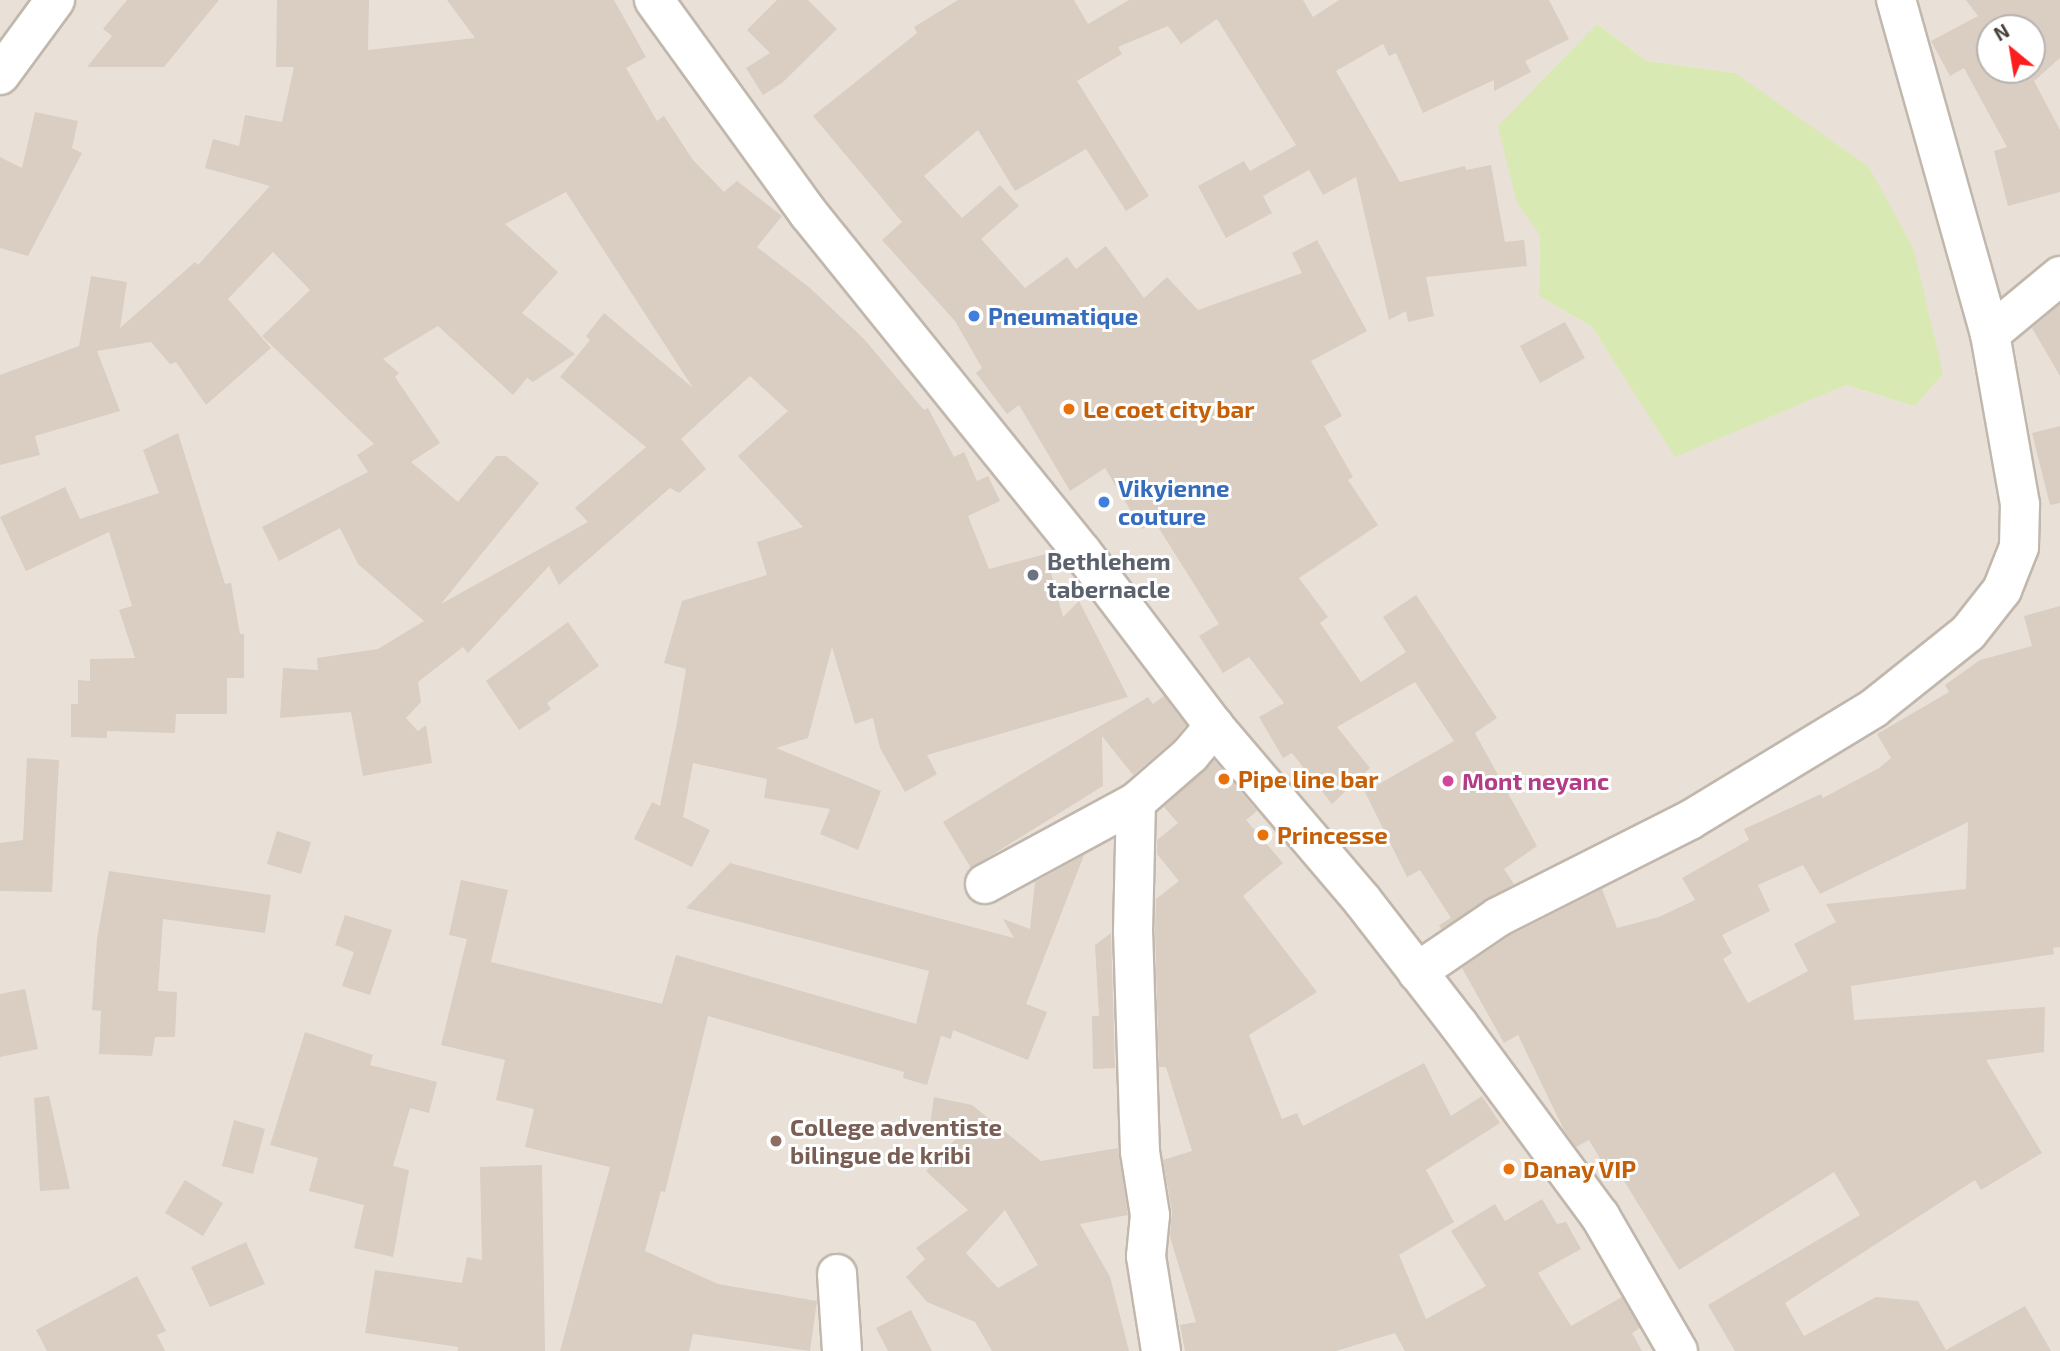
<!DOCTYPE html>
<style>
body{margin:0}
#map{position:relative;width:2060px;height:1351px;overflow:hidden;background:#f5f0ea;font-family:"Exo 2",sans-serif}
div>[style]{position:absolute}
.residential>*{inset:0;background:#e9e1d8}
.green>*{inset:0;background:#d8e9b3}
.building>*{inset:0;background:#dacdc2}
.roads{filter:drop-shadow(2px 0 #c1b7ac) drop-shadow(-2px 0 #c1b7ac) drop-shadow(0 2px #c1b7ac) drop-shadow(0 -2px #c1b7ac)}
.minor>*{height:38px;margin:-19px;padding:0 19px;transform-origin:19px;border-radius:19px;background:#fff}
.dots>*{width:19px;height:19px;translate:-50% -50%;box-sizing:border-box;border:4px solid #fff;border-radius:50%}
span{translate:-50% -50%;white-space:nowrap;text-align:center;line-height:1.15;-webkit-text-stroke:6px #fff;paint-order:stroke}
.shop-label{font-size:24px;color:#366cbe;font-weight:700}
.left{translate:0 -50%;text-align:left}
.food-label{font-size:24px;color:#c56008;font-weight:700}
.worship-label{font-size:24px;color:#5b616d;font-weight:700}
.hotel-label{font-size:24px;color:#b23c85;font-weight:700}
.education-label{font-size:24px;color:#785e54;font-weight:700}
.north{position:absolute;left:1976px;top:14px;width:70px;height:70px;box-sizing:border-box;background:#fff;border:2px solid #b6b3af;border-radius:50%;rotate:330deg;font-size:19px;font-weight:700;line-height:28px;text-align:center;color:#494038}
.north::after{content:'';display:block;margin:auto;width:24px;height:32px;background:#fa1e1c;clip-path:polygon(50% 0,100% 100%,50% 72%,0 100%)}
</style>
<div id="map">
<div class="residential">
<i style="clip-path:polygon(evenodd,0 0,2060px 0,2060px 1351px,0 1351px,0 0,1597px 24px,1647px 61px,1735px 73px,1914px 406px,1846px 385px,1675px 456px,1592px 327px,1539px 296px,1540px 235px,1597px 24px,0 0,1990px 28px,2032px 28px,2032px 70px,1990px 70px,1990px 28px)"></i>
</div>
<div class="green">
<i style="clip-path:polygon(1597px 24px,1647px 61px,1735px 73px,1869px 167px,1914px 250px,1943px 374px,1914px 406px,1846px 385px,1675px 457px,1592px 327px,1539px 296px,1540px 235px,1517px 203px,1498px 126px)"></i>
</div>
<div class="building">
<i style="clip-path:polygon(127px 0,219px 0,164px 67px,87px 67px,112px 36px,103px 29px)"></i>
<i style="clip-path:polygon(evenodd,277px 0,369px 0,368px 50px,475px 38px,447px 0,614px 0,646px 57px,626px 68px,657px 121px,664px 116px,693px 160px,724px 192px,737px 181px,782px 216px,757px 247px,810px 288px,864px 339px,924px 410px,928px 408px,954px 457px,964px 452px,977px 481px,988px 476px,1000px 501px,968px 516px,989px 569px,1046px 554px,1063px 617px,1079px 601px,1128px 697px,927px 755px,937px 774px,905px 792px,880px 748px,873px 718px,855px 724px,832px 647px,808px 738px,776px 748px,881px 791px,858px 850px,820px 834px,830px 809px,764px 798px,767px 779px,693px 763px,683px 817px,710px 830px,692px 867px,634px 839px,652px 802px,660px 806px,677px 723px,686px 669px,664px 663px,682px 601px,767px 575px,757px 542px,803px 527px,738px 456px,788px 411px,750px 376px,681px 439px,706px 469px,679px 493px,670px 488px,559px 585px,549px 566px,468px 653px,463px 647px,418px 682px,421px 702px,406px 718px,418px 731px,426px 725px,432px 763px,363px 776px,351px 712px,280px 718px,283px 668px,318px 670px,317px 658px,378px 649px,424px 621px,358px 564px,340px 528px,279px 561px,262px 527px,368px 472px,357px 455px,374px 444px,262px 336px,310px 290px,273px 252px,228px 299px,271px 348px,206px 405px,176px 362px,170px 364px,151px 342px,97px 351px,120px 411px,35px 436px,40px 455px,0 465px,0 375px,79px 346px,91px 276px,127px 282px,120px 328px,195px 262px,198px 265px,270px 186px,205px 168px,213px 139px,239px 146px,245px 115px,282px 122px,294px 67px,276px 67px,277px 0,566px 192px,693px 388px,604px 313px,586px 336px,590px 340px,560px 377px,646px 447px,575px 508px,588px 522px,441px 604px,539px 483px,506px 456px,496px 456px,458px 502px,411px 462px,440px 443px,395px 377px,399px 373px,383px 359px,438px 326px,513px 395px,527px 378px,533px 382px,575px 354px,522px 313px,558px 272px,505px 224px,566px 192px)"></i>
<i style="clip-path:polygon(777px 0,808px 0,837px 29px,782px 83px,763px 95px,746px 68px,770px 53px,747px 30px)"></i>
<i style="clip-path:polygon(958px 0,1074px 0,1088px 24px,1129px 0,1303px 0,1313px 17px,1339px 0,1549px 0,1569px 39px,1525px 61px,1531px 72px,1494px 91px,1494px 80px,1423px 113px,1396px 53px,1389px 56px,1383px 44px,1336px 71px,1400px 182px,1465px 166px,1466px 170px,1491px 165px,1505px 242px,1524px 240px,1527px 266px,1426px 277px,1434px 316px,1408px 322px,1406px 311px,1389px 320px,1356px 177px,1323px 195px,1309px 170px,1263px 196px,1272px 213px,1226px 238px,1198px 186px,1244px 161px,1250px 171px,1296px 145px,1217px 19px,1181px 44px,1168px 26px,1118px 47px,1122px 54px,1077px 81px,1149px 196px,1126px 211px,1086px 149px,1015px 191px,978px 130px,924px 176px,962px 218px,1000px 185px,1019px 206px,981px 239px,1025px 288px,1067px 257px,1076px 269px,1106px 246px,1144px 298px,1167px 277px,1198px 310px,1302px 273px,1292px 253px,1317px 240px,1367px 331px,1311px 361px,1342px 416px,1324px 426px,1353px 477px,1348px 480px,1378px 525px,1299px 578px,1328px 617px,1320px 623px,1361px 682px,1406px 652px,1383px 617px,1416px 595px,1497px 718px,1475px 733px,1537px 846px,1504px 869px,1514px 884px,1441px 929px,1439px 925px,1451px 918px,1420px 870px,1407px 877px,1365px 792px,1454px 741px,1415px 682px,1337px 727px,1370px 768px,1332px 804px,1292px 753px,1283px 758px,1259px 717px,1284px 703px,1249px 657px,1223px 673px,1199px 636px,1219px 624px,1155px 522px,1142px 529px,1105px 468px,1070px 491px,1019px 405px,1007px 414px,976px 373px,982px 368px,955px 321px,882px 240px,902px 222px,813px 116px,917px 33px,914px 27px)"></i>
<i style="clip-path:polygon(evenodd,1966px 0,2060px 0,2060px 58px,2034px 81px,2060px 130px,2060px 192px,2008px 206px,1994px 151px,2007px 147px,1964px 68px,1950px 76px,1931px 41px,1978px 16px,1966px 0,1990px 28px,2032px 28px,2032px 70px,1990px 70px,1990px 28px)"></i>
<i style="clip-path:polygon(35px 112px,78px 121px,72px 148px,82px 153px,28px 256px,0 248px,0 157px,22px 168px)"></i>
<i style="clip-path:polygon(2060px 304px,2060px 376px,2032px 328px)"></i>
<i style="clip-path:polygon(1565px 322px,1585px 358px,1540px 383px,1520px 346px)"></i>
<i style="clip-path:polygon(2060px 426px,2060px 503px,2050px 505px,2032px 433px)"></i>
<i style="clip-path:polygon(178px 433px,225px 584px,231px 583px,240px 634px,244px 634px,244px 678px,227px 678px,227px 714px,176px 714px,175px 733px,107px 731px,107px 738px,71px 737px,71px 704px,78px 704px,78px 680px,90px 681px,90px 659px,135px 658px,119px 610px,132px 606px,109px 532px,26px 571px,0 517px,65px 487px,80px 519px,159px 493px,143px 450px)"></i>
<i style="clip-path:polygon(evenodd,2060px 606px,2060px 947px,2053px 948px,2054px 954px,1851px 986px,1854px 1020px,2045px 1007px,2044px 1052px,1986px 1060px,2042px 1153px,1981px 1190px,1975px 1180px,1785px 1303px,1804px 1336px,1876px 1297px,1918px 1301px,1946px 1350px,2025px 1306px,2051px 1351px,1735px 1351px,1708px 1305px,1860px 1215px,1834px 1172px,1679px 1270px,1616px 1168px,1608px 1172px,1589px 1140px,1576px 1147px,1564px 1130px,1518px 1035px,1504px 1043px,1462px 968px,1509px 936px,1602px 889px,1617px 928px,1659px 917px,1695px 900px,1682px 878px,1749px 840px,1744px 829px,1821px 794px,1823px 798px,1879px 768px,1891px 758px,1877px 734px,1949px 692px,1945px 685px,1980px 660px,2032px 646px,2024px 616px,2060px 606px,1968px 822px,1966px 889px,1826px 904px,1836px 922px,1794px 944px,1808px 971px,1748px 1003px,1723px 959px,1732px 953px,1722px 935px,1770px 911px,1758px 885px,1803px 865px,1820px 894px,1968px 822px)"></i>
<i style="clip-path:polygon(568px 622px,599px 666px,547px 703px,551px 709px,519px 730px,486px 681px)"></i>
<i style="clip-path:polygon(1164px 696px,1186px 725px,1174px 740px,1133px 775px,1102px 736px,1103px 786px,971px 868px,943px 822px,1148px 697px,1153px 704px)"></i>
<i style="clip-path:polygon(27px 758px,59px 760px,52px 892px,0 891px,0 843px,23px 840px)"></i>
<i style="clip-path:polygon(1214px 760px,1257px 811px,1246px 820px,1283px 863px,1243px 896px,1317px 992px,1249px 1035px,1282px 1119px,1297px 1113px,1303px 1126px,1424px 1063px,1451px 1116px,1482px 1096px,1500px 1123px,1426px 1170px,1454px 1222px,1399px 1255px,1426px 1319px,1486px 1286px,1451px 1231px,1495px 1204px,1505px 1221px,1542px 1199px,1557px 1224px,1566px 1222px,1581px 1249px,1538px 1273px,1571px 1326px,1622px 1297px,1640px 1328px,1632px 1333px,1642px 1351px,1405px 1351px,1395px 1333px,1336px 1351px,1185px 1351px,1180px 1325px,1196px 1322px,1170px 1237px,1172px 1212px,1163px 1160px,1192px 1151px,1166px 1067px,1159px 1067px,1155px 932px,1156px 899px,1179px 881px,1157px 854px,1157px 840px,1178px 823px,1164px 807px)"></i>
<i style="clip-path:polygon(277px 831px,311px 842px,301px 874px,267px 864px)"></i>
<i style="clip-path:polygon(1084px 855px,1026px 1004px,1047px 1012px,1028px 1060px,953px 1030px,951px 1039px,941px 1036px,927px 1085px,903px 1078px,904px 1072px,708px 1016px,665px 1192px,661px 1191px,645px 1251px,718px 1284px,817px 1301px,810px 1351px,693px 1334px,689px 1351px,560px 1351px,610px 1167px,525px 1147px,534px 1109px,496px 1100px,505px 1060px,441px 1045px,467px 939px,449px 935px,461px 880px,508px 890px,491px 962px,662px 1004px,676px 955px,916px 1024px,929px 971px,686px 908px,730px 863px,1014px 938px,1003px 919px,1030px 929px,1035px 882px)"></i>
<i style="clip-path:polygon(109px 871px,271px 895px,265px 933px,163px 919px,158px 991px,177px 992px,175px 1037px,155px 1037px,152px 1056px,99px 1054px,101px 1011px,92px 1010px,97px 939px)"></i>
<i style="clip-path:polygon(345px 915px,392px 930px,370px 995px,342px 986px,354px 952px,335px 945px)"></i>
<i style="clip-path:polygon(1111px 933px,1115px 1068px,1093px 1069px,1092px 1016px,1099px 1016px,1095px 945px)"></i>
<i style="clip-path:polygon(25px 989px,38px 1049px,0 1057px,0 994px)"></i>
<i style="clip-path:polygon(305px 1032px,373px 1055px,370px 1065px,437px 1082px,429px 1113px,410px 1108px,393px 1166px,409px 1170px,393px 1257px,354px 1248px,364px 1205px,309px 1191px,318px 1158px,270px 1145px)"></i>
<i style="clip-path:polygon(49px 1096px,70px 1189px,40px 1191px,34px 1098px)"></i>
<i style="clip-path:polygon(evenodd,934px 1097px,972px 1105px,1041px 1161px,1118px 1148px,1128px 1215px,1080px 1224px,1110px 1277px,1129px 1351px,992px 1351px,975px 1322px,927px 1302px,906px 1277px,925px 1259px,916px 1248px,968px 1210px,926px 1171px,962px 1132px,930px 1125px,934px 1097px,1005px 1210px,1038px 1265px,998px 1288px,966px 1253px,1005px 1210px)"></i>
<i style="clip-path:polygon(234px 1120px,265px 1129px,253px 1174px,222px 1166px)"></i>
<i style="clip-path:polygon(542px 1165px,545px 1351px,458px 1351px,458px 1347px,365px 1333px,375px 1270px,462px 1283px,467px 1257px,482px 1260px,480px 1167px)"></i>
<i style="clip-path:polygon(185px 1180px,223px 1203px,203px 1236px,165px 1213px)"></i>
<i style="clip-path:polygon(246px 1242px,265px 1284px,210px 1307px,191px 1267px)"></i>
<i style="clip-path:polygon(137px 1276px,166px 1331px,157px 1335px,165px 1351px,47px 1351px,36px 1330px)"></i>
<i style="clip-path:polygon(911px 1310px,932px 1351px,888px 1351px,876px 1328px)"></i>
</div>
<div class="roads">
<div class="minor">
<i style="left:654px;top:0;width:264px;rotate:54.1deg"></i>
<i style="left:809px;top:214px;width:434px;rotate:51.1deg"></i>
<i style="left:1082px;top:552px;width:218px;rotate:52.8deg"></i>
<i style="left:1214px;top:726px;width:228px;rotate:49.6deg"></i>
<i style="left:1362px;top:900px;width:158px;rotate:52.2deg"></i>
<i style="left:1459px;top:1025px;width:237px;rotate:53.6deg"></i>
<i style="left:1600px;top:1216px;width:156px;rotate:60deg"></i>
<i style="left:0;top:75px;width:93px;rotate:-53.7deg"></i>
<i style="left:1990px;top:334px;width:91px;rotate:-39.6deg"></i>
<i style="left:985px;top:884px;width:172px;rotate:-28.5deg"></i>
<i style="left:1417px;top:972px;width:98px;rotate:-34.2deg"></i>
<i style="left:1498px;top:917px;width:215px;rotate:-26.8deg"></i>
<i style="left:1690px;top:820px;width:215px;rotate:-31.3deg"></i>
<i style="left:1874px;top:708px;width:120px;rotate:-38.6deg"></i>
<i style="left:1968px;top:633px;width:55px;rotate:-51.7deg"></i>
<i style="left:2002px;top:590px;width:46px;rotate:-68.4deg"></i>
<i style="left:2019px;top:547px;width:43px;rotate:-88.7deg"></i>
<i style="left:2020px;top:504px;width:173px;rotate:-100deg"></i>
<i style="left:1990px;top:334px;width:347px;rotate:-105.7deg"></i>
<i style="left:837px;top:1274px;width:77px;rotate:86.3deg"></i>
<i style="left:1161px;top:1351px;width:96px;rotate:-99deg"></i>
<i style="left:1146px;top:1256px;width:41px;rotate:-84.4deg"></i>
<i style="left:1150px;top:1215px;width:64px;rotate:-99deg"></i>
<i style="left:1140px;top:1152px;width:220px;rotate:-91.8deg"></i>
<i style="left:1133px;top:932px;width:130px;rotate:-88.7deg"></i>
<i style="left:1136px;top:802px;width:72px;rotate:-41deg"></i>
<i style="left:1190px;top:755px;width:38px;rotate:-50deg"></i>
</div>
</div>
<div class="dots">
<i style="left:974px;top:316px;background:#3f7fe0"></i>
<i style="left:1069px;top:409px;background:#e8710a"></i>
<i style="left:1104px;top:502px;background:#3f7fe0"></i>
<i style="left:1033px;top:575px;background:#6b7280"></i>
<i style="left:1224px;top:779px;background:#e8710a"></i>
<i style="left:1448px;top:781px;background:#d1479c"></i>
<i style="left:1263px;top:835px;background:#e8710a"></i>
<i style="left:776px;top:1141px;background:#8d6e63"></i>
<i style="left:1509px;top:1169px;background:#e8710a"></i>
</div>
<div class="shop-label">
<span class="left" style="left:988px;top:316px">Pneumatique</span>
<span class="left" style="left:1118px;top:502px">Vikyienne<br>couture</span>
</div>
<div class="food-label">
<span class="left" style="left:1083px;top:409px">Le coet city bar</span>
<span class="left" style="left:1238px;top:779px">Pipe line bar</span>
<span class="left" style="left:1277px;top:835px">Princesse</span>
<span class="left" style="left:1523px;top:1169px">Danay VIP</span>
</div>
<div class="worship-label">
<span class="left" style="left:1047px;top:575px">Bethlehem<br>tabernacle</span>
</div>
<div class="hotel-label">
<span class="left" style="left:1462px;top:781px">Mont neyanc</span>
</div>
<div class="education-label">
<span class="left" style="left:790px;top:1141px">College adventiste<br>bilingue de kribi</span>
</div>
<div class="north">N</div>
</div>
